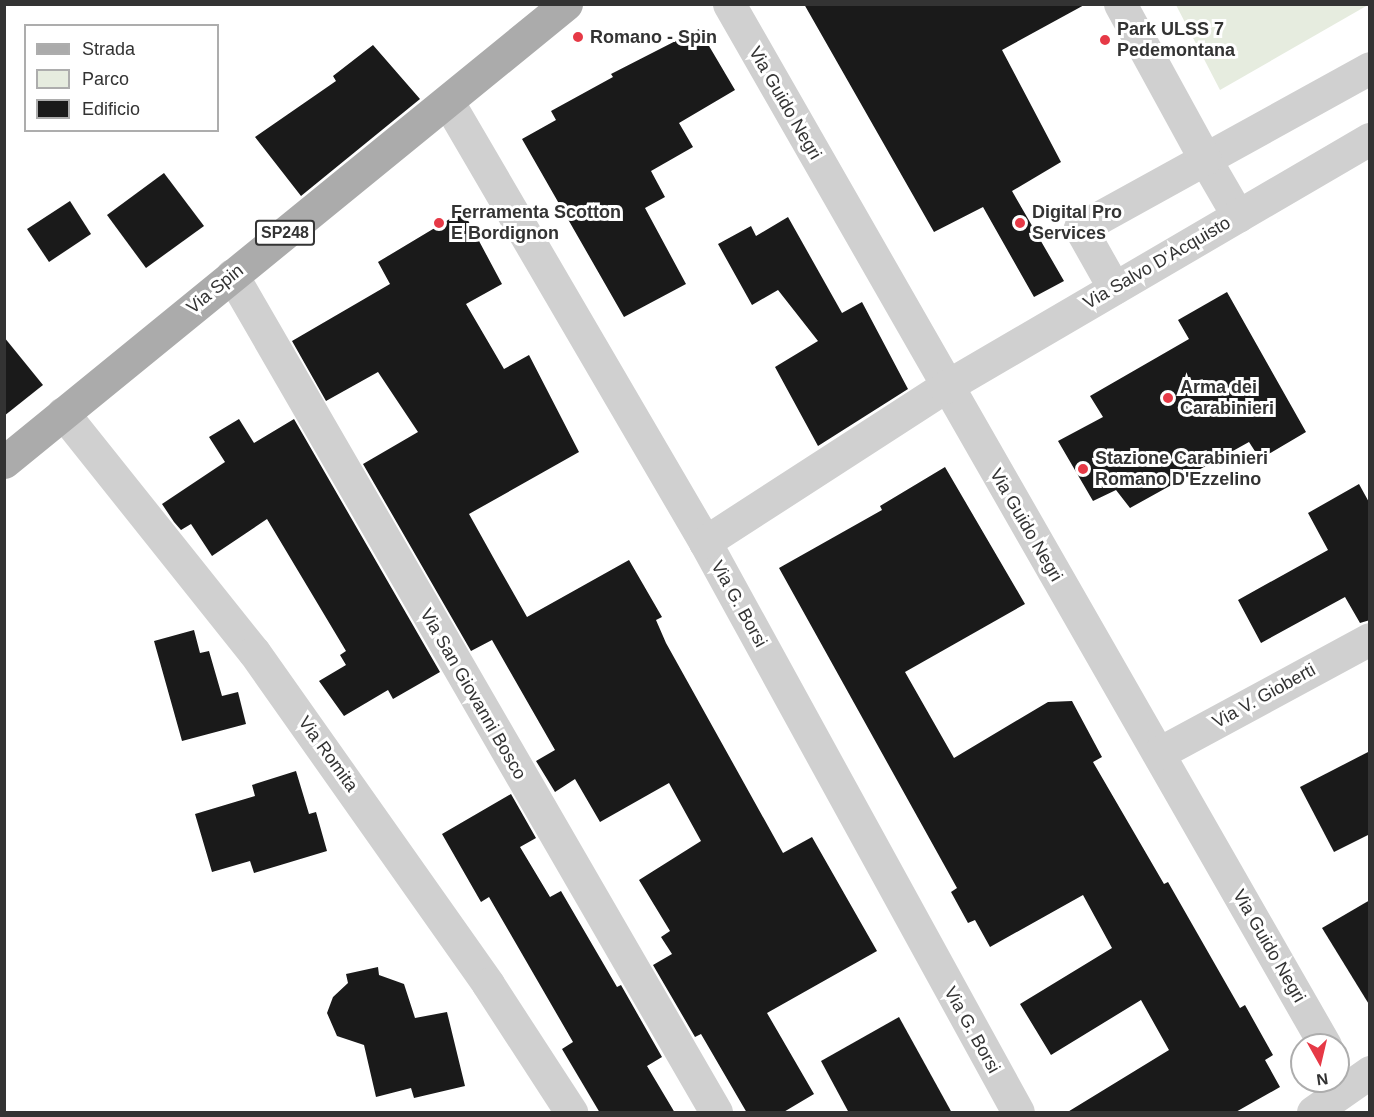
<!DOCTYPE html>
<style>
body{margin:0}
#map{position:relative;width:1374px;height:1117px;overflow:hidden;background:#fff;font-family:Arial,sans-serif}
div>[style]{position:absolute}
.green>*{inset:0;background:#e6ecdf}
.building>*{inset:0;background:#1a1a1a}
.minor>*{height:33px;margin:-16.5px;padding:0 16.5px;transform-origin:16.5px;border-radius:16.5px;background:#d0d0d0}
.major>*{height:33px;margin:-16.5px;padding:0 16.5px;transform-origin:16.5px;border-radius:16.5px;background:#ababab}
.dots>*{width:16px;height:16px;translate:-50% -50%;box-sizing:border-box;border:3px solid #fff;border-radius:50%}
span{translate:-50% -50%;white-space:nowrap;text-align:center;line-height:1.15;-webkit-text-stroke:6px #fff;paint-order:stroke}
.shield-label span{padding:2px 4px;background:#fff;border:2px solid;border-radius:4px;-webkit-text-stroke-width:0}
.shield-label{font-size:16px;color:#333;font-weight:700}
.poi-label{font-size:18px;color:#333;font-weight:700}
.left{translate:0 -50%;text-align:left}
.street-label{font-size:18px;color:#333}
.frame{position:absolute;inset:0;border:6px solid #333;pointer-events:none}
.legend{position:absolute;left:24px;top:24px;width:195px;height:108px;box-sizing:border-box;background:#fff;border:2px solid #adadad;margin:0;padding:8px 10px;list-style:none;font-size:18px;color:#333}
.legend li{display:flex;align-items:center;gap:12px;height:30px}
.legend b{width:30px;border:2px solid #adadad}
.north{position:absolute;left:1290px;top:1033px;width:60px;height:60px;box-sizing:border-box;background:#fff;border:2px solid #adadad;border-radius:50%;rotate:172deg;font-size:16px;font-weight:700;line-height:24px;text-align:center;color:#333}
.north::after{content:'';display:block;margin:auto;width:21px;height:27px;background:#e63946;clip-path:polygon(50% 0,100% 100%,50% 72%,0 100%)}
</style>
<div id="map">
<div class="green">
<i style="clip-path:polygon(1368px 5px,1220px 90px,1176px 5px,1368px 4px)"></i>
</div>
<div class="building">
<i style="clip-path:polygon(804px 4px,1086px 4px,1002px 50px,1061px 162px,1012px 191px,1064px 281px,1034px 297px,983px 207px,934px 232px)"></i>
<i style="clip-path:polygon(699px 29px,735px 90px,679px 123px,693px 147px,651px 171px,665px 197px,645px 208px,686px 284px,624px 317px,522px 139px,556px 120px,551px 111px,613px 77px,611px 74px)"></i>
<i style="clip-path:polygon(373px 45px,420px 99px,301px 196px,255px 137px,336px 81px,333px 76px)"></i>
<i style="clip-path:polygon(164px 173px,204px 226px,146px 268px,107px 215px)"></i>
<i style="clip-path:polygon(70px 201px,91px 234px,49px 262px,27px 229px)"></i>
<i style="clip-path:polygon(463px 211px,502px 284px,466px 304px,504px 369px,529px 355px,579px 452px,469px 514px,498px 566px,527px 617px,629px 560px,662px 617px,656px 620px,666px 643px,783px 853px,812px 837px,877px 951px,767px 1013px,814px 1094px,782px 1113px,747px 1113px,701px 1034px,695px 1037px,653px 965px,672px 954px,661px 937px,670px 931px,639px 880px,701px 841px,669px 783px,600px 822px,575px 779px,555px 792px,536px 761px,555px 750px,492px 640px,471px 651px,363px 464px,418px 432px,378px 372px,326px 401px,292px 341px,390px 284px,378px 262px)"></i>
<i style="clip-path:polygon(788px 217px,842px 313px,862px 302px,908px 389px,818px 446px,775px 367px,818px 341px,778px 290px,752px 305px,718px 244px,751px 226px,756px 236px)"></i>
<i style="clip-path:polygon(1227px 292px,1306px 432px,1260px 459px,1249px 442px,1130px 508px,1116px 490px,1093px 501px,1058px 441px,1103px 417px,1090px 396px,1189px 339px,1178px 320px)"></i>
<i style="clip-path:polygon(4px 337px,43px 385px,4px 416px)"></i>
<i style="clip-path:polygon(239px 419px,254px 443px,294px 419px,440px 672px,393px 699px,388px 690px,344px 716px,319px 681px,346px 665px,340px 655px,346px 651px,267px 519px,212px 556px,191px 524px,181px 530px,174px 522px,162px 504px,225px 462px,209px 437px)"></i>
<i style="clip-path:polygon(945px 467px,1025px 604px,905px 672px,954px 758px,1048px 702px,1072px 701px,1102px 757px,1093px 762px,1164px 884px,1168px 882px,1240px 1008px,1245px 1005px,1273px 1055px,1265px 1060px,1280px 1087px,1234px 1113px,1066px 1113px,1169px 1050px,1141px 1000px,1051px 1055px,1020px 1004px,1112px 948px,1083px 895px,990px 947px,975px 920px,968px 923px,951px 892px,957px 888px,779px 568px,882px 510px,880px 506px)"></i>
<i style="clip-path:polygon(1359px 484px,1370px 504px,1370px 620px,1360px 623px,1345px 597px,1261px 643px,1238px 600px,1328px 550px,1308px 513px)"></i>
<i style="clip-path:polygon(194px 630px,200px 653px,209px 651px,222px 696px,238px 692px,246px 724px,182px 741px,154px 641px)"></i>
<i style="clip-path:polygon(1370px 751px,1370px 834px,1334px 852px,1300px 787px)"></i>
<i style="clip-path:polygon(296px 771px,309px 814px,316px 812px,327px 851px,254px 873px,250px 861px,212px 872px,195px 814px,255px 796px,252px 785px)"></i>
<i style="clip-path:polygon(511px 794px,536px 838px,520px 847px,550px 897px,561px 891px,617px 987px,621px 985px,662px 1057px,647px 1066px,675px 1113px,600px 1113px,562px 1049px,573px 1042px,489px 897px,481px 902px,442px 834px)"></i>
<i style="clip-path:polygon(1370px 900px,1370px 1006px,1322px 928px)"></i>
<i style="clip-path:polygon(378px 967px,379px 975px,404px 984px,415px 1018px,447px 1012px,465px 1086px,414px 1098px,411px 1088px,376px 1097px,364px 1045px,337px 1036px,327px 1013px,333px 997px,348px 983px,346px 974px)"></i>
<i style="clip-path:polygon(899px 1017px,952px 1113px,849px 1113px,821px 1061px)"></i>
</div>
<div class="minor">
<i style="left:729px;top:4px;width:1200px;rotate:60.21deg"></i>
<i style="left:448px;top:102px;width:510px;rotate:59.71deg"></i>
<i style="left:705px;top:542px;width:650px;rotate:61.23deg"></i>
<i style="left:1238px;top:216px;width:66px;rotate:-120.1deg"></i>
<i style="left:1205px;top:159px;width:188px;rotate:-28.9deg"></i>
<i style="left:232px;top:275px;width:967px;rotate:59.96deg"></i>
<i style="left:1114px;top:288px;width:69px;rotate:-119.5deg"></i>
<i style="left:1080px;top:228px;width:143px;rotate:-28.9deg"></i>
<i style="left:1205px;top:159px;width:177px;rotate:-118.7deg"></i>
<i style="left:63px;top:413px;width:306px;rotate:51.4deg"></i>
<i style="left:254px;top:652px;width:406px;rotate:54.8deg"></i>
<i style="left:488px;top:984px;width:153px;rotate:57deg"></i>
<i style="left:705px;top:542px;width:286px;rotate:-32.9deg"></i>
<i style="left:945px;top:387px;width:492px;rotate:-30.3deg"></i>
<i style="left:1159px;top:753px;width:240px;rotate:-28.4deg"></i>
<i style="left:1313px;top:1112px;width:70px;rotate:-35.1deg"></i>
</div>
<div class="major">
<i style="left:4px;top:462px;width:725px;rotate:-39.18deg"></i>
</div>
<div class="dots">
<i style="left:578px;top:37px;background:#e63946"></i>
<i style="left:1105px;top:40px;background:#e63946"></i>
<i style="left:439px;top:223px;background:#e63946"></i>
<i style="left:1020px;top:223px;background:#e63946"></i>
<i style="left:1168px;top:398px;background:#e63946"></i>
<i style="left:1083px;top:469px;background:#e63946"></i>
</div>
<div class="shield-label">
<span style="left:285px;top:233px">SP248</span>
</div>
<div class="poi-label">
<span class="left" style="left:1117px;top:40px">Park ULSS 7<br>Pedemontana</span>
<span class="left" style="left:590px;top:37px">Romano - Spin</span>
<span class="left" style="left:451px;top:223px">Ferramenta Scotton<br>E Bordignon</span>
<span class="left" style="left:1032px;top:223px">Digital Pro<br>Services</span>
<span class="left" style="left:1180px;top:398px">Arma dei<br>Carabinieri</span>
<span class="left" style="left:1095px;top:469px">Stazione Carabinieri<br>Romano D'Ezzelino</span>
</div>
<div class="street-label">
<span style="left:785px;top:103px;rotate:60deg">Via Guido Negri</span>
<span style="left:1157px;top:263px;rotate:-30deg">Via Salvo D'Acquisto</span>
<span style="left:215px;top:289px;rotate:-39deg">Via Spin</span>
<span style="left:1026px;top:525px;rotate:60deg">Via Guido Negri</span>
<span style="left:739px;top:604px;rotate:61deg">Via G. Borsi</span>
<span style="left:473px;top:694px;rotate:60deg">Via San Giovanni Bosco</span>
<span style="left:1264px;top:696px;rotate:-29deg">Via V. Gioberti</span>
<span style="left:328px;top:754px;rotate:54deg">Via Romita</span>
<span style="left:1269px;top:946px;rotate:60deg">Via Guido Negri</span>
<span style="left:972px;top:1030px;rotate:61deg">Via G. Borsi</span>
</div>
<div class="frame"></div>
<ul class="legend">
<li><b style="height:8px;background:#ababab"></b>Strada</li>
<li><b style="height:16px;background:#e6ecdf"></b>Parco</li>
<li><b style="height:16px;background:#1a1a1a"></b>Edificio</li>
</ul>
<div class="north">N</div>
</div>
